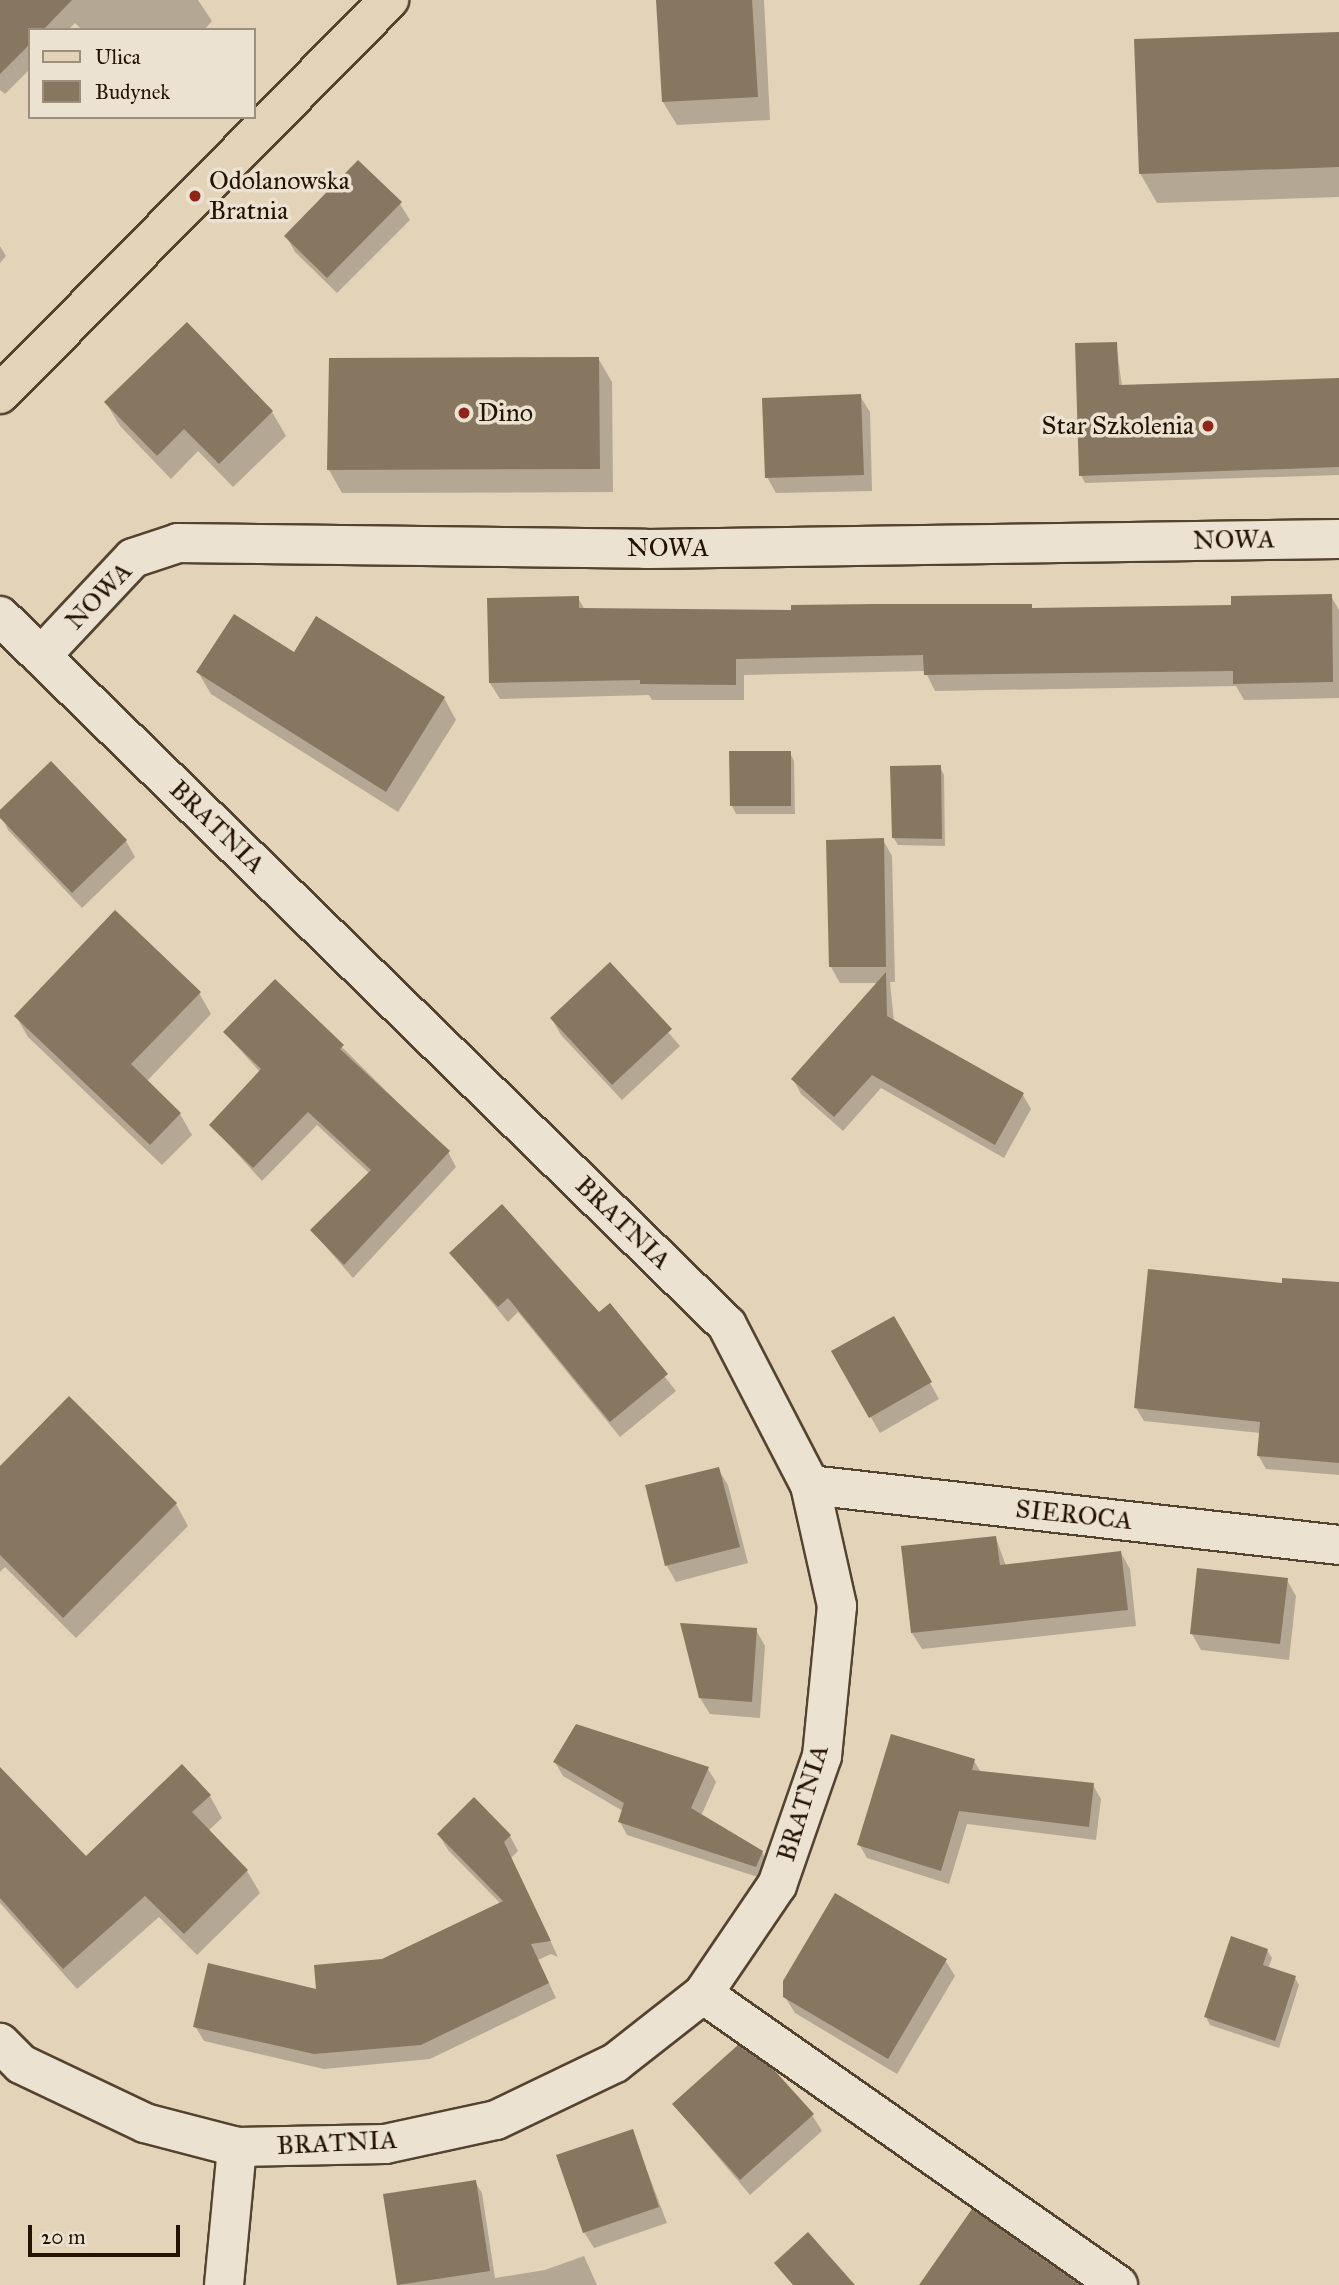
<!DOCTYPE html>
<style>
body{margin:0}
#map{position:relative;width:1339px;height:2285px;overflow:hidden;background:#e2d3b9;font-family:"IM FELL Great Primer",serif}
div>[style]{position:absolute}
.shadow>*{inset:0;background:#0003}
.building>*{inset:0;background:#877761}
.roads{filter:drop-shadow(2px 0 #54432f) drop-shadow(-2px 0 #54432f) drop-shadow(0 2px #54432f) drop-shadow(0 -2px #54432f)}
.minor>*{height:38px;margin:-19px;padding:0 19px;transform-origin:19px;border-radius:19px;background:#ece2d2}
.major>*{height:38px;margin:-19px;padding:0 19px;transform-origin:19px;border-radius:19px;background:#e2d3b9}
.dots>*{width:19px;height:19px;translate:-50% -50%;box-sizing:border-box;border:4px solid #ece2d2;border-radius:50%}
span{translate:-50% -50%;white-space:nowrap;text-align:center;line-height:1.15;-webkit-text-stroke:7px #ece2d2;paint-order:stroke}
.poi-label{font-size:26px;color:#251301}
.left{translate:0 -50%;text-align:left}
.right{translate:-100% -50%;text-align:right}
.street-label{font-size:26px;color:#251301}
.legend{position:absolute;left:28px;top:28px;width:228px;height:91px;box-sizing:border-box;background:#ece2d2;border:2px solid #9c8f7e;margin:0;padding:9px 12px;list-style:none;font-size:21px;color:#251301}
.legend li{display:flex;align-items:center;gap:14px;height:35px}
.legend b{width:35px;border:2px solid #9c8f7e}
.scale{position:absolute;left:28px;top:2225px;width:152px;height:32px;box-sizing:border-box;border:4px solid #251301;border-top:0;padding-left:9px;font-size:21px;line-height:24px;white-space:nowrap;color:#251301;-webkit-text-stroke:5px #ece2d2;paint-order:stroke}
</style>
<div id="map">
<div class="shadow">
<i style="clip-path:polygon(0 0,198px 0,212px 21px,204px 30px,82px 30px,75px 23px,68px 30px,30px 30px,30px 69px,5px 94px,0 90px)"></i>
<i style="clip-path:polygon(658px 0,764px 0,770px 120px,677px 125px,663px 102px)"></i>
<i style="clip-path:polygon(1339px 34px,1339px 197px,1157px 203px,1140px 173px)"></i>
<i style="clip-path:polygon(400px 204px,410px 220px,337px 293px,295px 252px,286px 236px)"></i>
<i style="clip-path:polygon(0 246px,6px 256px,0 263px)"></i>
<i style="clip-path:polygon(187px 325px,272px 412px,286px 436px,233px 487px,198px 451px,171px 479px,120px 426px,106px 403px)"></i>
<i style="clip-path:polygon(1116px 343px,1122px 386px,1339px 379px,1339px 475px,1085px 483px,1081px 475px)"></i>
<i style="clip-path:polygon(598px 358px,612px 382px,613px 492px,342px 493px,329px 470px)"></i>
<i style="clip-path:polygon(860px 396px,870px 412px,872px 491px,776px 493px,767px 477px)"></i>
<i style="clip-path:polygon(1331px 596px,1339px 610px,1339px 698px,1244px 700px,1236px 686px,935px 691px,925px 671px,744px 675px,744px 700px,652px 700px,649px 695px,500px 699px,490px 683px,578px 598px,585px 610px,793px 611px,1233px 607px)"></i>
<i style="clip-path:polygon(295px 654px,444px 698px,456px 720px,398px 812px,211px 694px,198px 672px)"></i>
<i style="clip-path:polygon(790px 753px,794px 761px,795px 814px,736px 814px,732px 806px)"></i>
<i style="clip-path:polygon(940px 767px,944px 775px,945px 846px,898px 845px,893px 837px)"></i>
<i style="clip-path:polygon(0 812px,126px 841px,135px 857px,82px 908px,8px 830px)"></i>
<i style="clip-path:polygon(883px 840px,892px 856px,895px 982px,890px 982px,894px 1022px,1023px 1095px,1031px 1109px,1004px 1158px,881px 1088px,843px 1131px,801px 1094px,793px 1079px,880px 983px,840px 983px,831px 967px)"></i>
<i style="clip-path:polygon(610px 965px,680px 1046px,622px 1100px,561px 1035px,552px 1019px)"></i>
<i style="clip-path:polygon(275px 981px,448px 1152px,456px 1167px,353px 1278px,312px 1231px,370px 1174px,317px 1125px,262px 1181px,211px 1125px,260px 1072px,225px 1033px)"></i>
<i style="clip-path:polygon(199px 993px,211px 1014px,147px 1081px,180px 1114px,192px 1135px,162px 1165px,28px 1037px,16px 1016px)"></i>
<i style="clip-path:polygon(451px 1253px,599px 1314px,609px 1306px,676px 1391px,620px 1437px,518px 1312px,508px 1322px)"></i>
<i style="clip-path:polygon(1339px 1284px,1339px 1475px,1266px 1469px,1258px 1455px,1260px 1433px,1144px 1421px,1136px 1408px,1283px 1285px)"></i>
<i style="clip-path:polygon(893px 1318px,939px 1399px,880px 1433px,833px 1352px)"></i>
<i style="clip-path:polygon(69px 1399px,176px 1504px,188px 1526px,76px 1638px,5px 1567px,0 1572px,0 1468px)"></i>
<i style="clip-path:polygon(718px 1469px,728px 1485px,748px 1563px,676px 1582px,667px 1566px,647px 1487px)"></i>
<i style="clip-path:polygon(996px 1538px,1006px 1566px,1121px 1553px,1130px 1569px,1136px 1626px,922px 1649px,912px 1633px)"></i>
<i style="clip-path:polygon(1287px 1580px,1296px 1596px,1289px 1660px,1201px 1650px,1192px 1634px)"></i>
<i style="clip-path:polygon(756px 1630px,765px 1646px,760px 1718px,710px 1714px,700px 1698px)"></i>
<i style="clip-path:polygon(974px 1761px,981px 1772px,1093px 1785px,1101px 1799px,1096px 1840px,967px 1824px,949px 1884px,867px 1858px,859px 1844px)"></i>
<i style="clip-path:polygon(555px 1762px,708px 1769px,716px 1782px,701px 1816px,762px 1852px,770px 1866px,764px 1879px,627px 1835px,620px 1822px,623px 1811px,563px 1776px)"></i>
<i style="clip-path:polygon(0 1769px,86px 1859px,210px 1796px,222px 1818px,208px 1831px,247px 1871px,260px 1893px,197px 1955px,159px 1917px,77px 1989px,0 1903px)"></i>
<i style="clip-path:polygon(439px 1835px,510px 1836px,518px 1851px,511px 1858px,558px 1957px,551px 1954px,538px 1960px,556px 1998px,430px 2059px,324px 2069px,204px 2041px,195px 2026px,318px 1991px,501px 1904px,448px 1850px)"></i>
<i style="clip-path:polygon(1267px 1950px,1272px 1958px,1268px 1969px,1295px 1978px,1299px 1985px,1279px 2048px,1210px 2025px,1206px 2017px)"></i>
<i style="clip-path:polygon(945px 1960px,955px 1976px,897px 2074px,795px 2013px,785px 1997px)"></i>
<i style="clip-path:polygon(674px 2105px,812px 2115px,822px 2131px,750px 2195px)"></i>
<i style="clip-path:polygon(632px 2131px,667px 2223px,594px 2248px,584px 2232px)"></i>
<i style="clip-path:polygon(475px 2182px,482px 2193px,495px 2278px,545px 2270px,584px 2256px,597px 2285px,398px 2285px,385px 2196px)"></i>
</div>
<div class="building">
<i style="clip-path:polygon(0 0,72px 0,43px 30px,30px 30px,30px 44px,0 74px)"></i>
<i style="clip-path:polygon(656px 0,752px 0,758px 97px,662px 102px)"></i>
<i style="clip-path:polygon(1339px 32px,1339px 167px,1139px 174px,1134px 39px)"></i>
<i style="clip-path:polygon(358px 160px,402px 202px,327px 278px,284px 236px)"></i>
<i style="clip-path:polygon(187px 322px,273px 411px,219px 464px,184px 429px,157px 456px,104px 402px)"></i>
<i style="clip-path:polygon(1117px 342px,1119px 385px,1339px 378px,1339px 467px,1079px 476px,1075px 343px)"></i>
<i style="clip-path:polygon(599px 357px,600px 469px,327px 470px,329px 358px)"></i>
<i style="clip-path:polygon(861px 394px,864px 475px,765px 478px,762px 398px)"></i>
<i style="clip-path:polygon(1332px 594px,1333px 682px,1233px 684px,1233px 671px,924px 675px,923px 655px,736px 659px,736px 685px,640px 684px,640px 680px,489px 683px,487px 598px,579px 596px,579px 608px,791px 610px,791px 605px,876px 604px,1032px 604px,1032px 608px,1231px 605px,1231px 596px)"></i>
<i style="clip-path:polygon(234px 614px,294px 652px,316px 616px,445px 697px,386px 792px,196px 672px)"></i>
<i style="clip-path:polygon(729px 751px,791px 751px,791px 806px,730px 806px)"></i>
<i style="clip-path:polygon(51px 761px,127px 840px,72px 893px,0 818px,0 810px)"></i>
<i style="clip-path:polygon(941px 765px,942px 839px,892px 838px,890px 766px)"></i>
<i style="clip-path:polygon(884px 838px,886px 967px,829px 967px,826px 840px)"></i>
<i style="clip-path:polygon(115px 910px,201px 992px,131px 1064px,181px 1113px,150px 1145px,14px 1016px)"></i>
<i style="clip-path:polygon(610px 962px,672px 1029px,612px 1085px,550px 1018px)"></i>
<i style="clip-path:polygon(886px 972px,887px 1016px,1024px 1093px,995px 1145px,872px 1075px,834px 1117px,791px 1079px)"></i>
<i style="clip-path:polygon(275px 979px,344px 1045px,340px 1049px,450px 1151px,344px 1265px,310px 1230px,371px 1170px,308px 1112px,253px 1168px,209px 1125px,261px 1069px,223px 1032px)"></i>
<i style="clip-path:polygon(502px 1204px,599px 1312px,610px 1303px,668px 1374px,610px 1422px,508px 1298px,498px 1307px,449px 1253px)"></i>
<i style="clip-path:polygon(1148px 1269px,1282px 1283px,1282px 1278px,1339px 1282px,1339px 1463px,1257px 1456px,1260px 1422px,1134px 1408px)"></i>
<i style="clip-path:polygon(894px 1316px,932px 1382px,869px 1418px,831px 1351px)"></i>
<i style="clip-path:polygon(69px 1396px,177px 1503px,63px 1618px,0 1555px,0 1466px)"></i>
<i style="clip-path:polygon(719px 1467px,740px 1547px,665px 1566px,645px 1485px)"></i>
<i style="clip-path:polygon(996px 1536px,1000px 1565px,1121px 1551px,1128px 1610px,911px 1633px,901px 1546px)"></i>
<i style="clip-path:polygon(1197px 1568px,1288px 1578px,1280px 1644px,1190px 1634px)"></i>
<i style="clip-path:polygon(680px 1623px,757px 1628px,752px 1702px,699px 1698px)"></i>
<i style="clip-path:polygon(576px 1724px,709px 1767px,691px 1808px,763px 1851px,756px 1867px,618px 1822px,624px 1803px,553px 1762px)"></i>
<i style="clip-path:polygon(891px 1734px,975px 1759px,972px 1770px,1094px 1783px,1089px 1827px,959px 1811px,941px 1871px,857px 1845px)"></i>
<i style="clip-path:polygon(182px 1764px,211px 1795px,192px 1812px,248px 1870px,184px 1934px,145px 1896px,63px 1969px,0 1898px,0 1767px,86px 1856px)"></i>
<i style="clip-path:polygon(474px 1797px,511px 1835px,504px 1842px,551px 1941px,531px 1944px,549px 1983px,421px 2045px,314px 2054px,193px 2027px,208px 1963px,316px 1989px,314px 1965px,382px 1959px,503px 1901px,437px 1834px)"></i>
<i style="clip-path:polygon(835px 1893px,947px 1959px,888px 2059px,783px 1997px,783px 1981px)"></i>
<i style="clip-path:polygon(1231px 1936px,1268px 1949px,1263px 1965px,1296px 1976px,1275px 2041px,1204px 2017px)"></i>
<i style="clip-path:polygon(738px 2045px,775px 2071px,814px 2114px,740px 2180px,672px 2104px)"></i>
<i style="clip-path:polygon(633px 2129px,659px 2207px,583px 2233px,556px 2155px)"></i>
<i style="clip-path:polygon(476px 2180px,490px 2271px,397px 2285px,383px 2194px)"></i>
<i style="clip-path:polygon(972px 2209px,1080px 2285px,919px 2285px)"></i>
<i style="clip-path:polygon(808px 2232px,855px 2285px,793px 2285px,774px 2263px)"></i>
</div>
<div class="roads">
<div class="minor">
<i style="left:0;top:616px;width:1015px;rotate:44.28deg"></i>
<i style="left:727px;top:1325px;width:180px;rotate:62.6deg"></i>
<i style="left:810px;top:1485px;width:124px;rotate:77.4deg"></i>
<i style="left:837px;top:1606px;width:151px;rotate:95.7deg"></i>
<i style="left:822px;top:1756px;width:137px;rotate:109.2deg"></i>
<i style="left:777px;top:1885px;width:132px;rotate:124.2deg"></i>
<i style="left:703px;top:1994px;width:112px;rotate:141.9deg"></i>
<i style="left:615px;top:2063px;width:132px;rotate:154.4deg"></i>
<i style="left:496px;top:2120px;width:114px;rotate:167.8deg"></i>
<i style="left:385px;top:2144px;width:148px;rotate:178.8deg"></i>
<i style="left:237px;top:2147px;width:95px;rotate:-165.4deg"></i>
<i style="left:145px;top:2123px;width:137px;rotate:-154.6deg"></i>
<i style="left:21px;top:2064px;width:30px;rotate:-135deg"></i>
<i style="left:41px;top:656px;width:134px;rotate:-46.8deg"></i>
<i style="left:133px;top:558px;width:47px;rotate:-18.4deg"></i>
<i style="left:178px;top:543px;width:468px;rotate:0.7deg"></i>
<i style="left:646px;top:549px;width:693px;rotate:-0.83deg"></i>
<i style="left:810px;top:1485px;width:532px;rotate:6.47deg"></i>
<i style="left:703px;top:1994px;width:507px;rotate:35.04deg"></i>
<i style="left:224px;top:2285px;width:139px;rotate:-84.6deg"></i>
</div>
<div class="major">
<i style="left:0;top:394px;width:554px;rotate:-45.37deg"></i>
</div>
</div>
<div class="dots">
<i style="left:195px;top:196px;background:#8f2418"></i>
<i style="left:464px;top:413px;background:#8f2418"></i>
<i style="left:1208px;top:426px;background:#8f2418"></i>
</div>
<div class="poi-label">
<span class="left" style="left:209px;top:196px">Odolanowska<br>Bratnia</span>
<span class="left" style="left:478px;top:413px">Dino</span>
<span class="right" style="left:1194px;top:426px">Star Szkolenia</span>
</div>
<div class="street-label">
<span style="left:1234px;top:540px;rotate:-1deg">NOWA</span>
<span style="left:668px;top:548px">NOWA</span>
<span style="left:99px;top:596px;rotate:-46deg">NOWA</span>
<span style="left:217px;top:827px;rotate:44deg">BRATNIA</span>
<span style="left:623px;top:1223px;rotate:44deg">BRATNIA</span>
<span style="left:1074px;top:1515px;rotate:6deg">SIEROCA</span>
<span style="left:803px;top:1803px;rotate:-73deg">BRATNIA</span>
<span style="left:337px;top:2143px;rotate:-3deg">BRATNIA</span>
</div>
<ul class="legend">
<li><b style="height:9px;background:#e2d3b9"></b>Ulica</li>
<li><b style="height:19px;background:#877761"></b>Budynek</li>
</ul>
<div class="scale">20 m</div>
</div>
